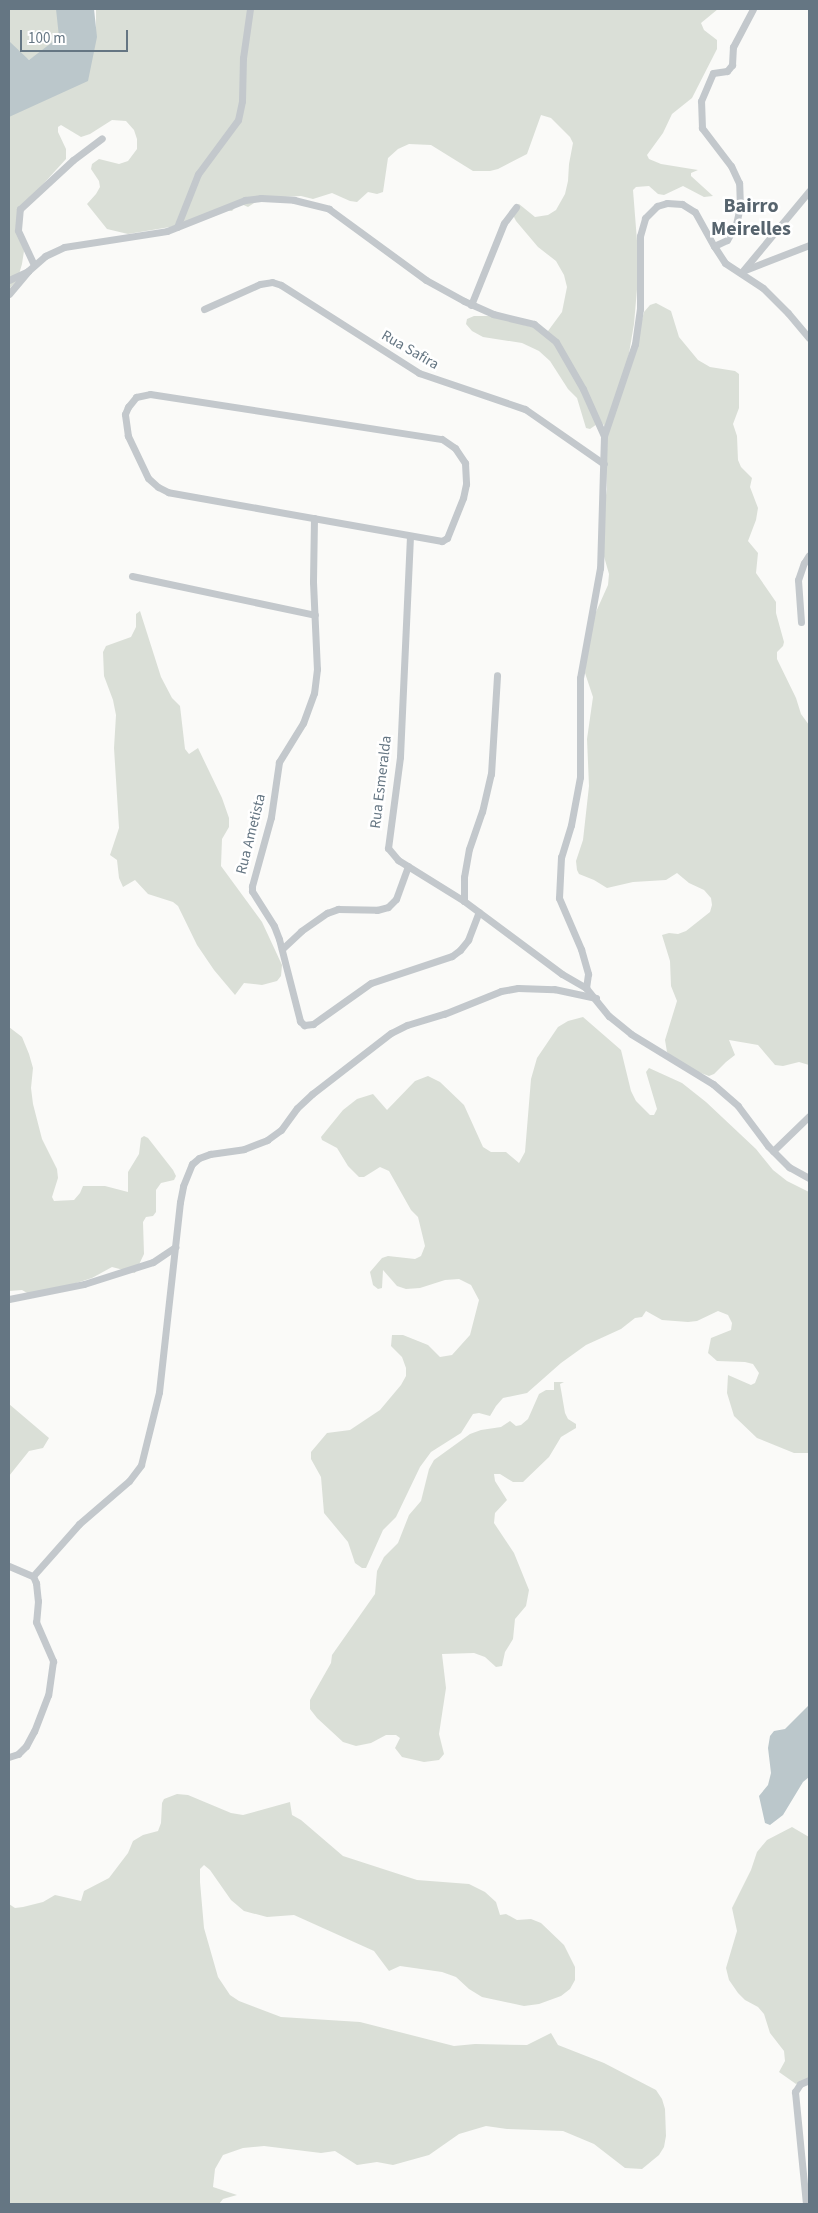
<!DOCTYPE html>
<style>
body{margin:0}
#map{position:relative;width:818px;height:2213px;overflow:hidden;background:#fafaf8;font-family:"Source Sans 3",sans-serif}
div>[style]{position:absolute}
.green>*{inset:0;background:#dadfd7}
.water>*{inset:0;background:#bbc7cb}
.street>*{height:7px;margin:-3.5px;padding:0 3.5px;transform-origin:3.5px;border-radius:3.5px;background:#c3c8cc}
span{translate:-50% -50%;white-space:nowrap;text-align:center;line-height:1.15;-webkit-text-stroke:5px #fff;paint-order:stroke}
.street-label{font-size:15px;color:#657683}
.district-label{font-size:20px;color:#57646e;font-weight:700}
.frame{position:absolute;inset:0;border:10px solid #657683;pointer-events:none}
.scale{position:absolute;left:20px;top:30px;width:108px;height:22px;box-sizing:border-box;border:2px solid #657683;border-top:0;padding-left:6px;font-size:15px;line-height:18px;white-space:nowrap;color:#657683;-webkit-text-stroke:4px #fff;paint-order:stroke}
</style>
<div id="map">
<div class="green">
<i style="clip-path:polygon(9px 9px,59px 9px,60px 37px,52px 46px,29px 60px,9px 46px)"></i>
<i style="clip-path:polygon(96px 9px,718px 9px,701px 23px,704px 30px,717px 40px,717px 49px,692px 98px,672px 114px,663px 133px,647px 155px,649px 159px,661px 164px,698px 170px,691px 173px,691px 176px,713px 196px,704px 197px,683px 186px,664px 195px,658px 194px,649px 186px,636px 187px,633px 190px,639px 266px,634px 324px,627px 365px,631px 360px,644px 312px,650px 305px,656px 303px,671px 311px,679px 337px,698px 360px,710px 367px,735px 371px,739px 374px,739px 408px,733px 424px,737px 436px,738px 460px,741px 467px,752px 478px,750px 487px,758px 508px,756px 520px,748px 541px,758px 553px,756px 573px,776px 602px,776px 613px,784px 642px,783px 646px,777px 652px,777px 659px,796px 698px,801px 714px,809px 725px,809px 1065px,799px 1062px,783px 1066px,775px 1065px,758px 1045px,729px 1040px,735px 1055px,726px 1062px,714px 1074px,709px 1076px,690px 1069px,674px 1058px,667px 1052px,665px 1040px,677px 1001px,671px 986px,670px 961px,662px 935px,669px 933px,678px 934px,686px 931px,710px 912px,712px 905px,711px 898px,704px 890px,689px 883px,677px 873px,666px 880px,633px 882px,607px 888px,594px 880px,579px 874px,577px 870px,576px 861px,583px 840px,589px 786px,587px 739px,593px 697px,585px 673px,587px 647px,591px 623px,608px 585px,609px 574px,599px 539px,607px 489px,604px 425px,600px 422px,590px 429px,586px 428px,577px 398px,568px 389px,550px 361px,539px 351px,522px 343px,483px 337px,472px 331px,466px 324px,467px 319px,474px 316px,510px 316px,524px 325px,548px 331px,562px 312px,567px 287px,564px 275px,556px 261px,538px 247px,516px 221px,512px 213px,514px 206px,519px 204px,535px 217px,548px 215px,556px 210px,565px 194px,568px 181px,569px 164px,573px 143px,570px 137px,551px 118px,541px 115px,527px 154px,498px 169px,490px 171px,473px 171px,431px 145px,409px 144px,398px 149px,388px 158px,383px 192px,377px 194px,368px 192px,357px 202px,350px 201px,332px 193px,313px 199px,301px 196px,262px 198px,248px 207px,239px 203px,232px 211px,219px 210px,176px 226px,128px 234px,107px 229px,87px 204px,96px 194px,100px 187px,99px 181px,91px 169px,92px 164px,99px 159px,119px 164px,128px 161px,137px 149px,137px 139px,134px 130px,126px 121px,112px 120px,90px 134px,81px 137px,61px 125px,58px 127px,58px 132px,66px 149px,66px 159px,25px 204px,20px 224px,24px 251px,22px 264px,17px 281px,9px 289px,9px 108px,96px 33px)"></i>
<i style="clip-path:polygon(140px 611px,161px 677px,172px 698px,180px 706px,185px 749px,189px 754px,198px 748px,222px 798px,229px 818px,229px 827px,222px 839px,221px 866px,262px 922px,282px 965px,281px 976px,277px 981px,262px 985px,244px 983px,235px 995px,214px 970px,197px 945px,178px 906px,173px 902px,148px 894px,135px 880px,123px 887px,119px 878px,117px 860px,110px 855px,119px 828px,114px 748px,116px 715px,113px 700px,104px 676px,103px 652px,106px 646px,131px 637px,136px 627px,136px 614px)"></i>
<i style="clip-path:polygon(583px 1017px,621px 1050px,631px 1091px,636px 1101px,650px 1115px,654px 1115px,657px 1109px,646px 1072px,649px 1068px,682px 1083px,706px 1102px,756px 1149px,773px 1170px,787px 1181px,809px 1192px,809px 1453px,794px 1453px,757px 1438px,734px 1416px,727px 1393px,728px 1375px,751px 1385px,755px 1383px,759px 1373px,753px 1364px,745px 1362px,717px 1361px,708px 1353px,711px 1338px,731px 1330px,732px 1323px,728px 1315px,718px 1311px,697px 1321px,688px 1322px,662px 1320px,646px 1311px,642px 1317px,635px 1318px,621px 1329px,586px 1345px,561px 1363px,527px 1393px,503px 1398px,496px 1406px,490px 1416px,479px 1413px,473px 1414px,461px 1433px,431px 1452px,420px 1467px,396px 1517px,383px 1530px,366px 1568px,362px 1568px,355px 1563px,348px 1542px,324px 1513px,321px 1477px,311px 1459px,311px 1452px,327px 1433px,350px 1430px,380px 1410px,401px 1385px,406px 1376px,406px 1368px,402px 1357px,391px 1346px,392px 1335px,403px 1335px,428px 1345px,440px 1357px,452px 1355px,470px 1335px,479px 1300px,471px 1285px,459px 1279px,445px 1280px,420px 1288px,406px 1289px,397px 1286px,383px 1270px,382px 1288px,378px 1289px,373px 1285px,370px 1272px,382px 1258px,388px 1256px,415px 1259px,421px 1256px,425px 1246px,418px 1217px,411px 1210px,389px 1171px,380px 1167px,364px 1177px,359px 1177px,348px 1166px,337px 1148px,322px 1140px,321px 1137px,343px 1110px,357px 1099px,373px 1094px,387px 1110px,415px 1081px,428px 1076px,440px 1082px,464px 1105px,483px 1147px,491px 1152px,506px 1152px,519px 1163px,525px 1152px,531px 1079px,537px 1058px,558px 1027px,568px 1021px)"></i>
<i style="clip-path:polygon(9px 1027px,22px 1037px,29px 1054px,33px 1068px,31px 1088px,33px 1104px,42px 1139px,57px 1169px,58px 1178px,52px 1197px,54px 1201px,74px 1200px,80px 1193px,83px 1186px,105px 1186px,128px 1192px,128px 1172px,139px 1154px,141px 1138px,144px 1136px,148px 1138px,173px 1170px,176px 1176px,174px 1180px,161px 1183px,156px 1190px,156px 1212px,153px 1216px,146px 1217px,143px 1222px,144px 1254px,135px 1273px,112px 1267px,92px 1278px,45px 1293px,29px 1294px,22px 1290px,9px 1291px)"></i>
<i style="clip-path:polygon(554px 1382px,564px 1382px,560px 1384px,565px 1413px,568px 1419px,576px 1424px,576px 1428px,561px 1437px,549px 1457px,523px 1482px,513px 1482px,500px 1474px,494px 1474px,495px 1481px,507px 1500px,495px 1513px,494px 1523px,514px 1553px,529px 1590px,526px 1606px,515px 1619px,513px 1639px,505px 1652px,502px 1666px,496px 1667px,485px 1657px,474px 1653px,442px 1654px,446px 1688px,439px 1734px,444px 1754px,439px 1760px,424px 1762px,402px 1757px,395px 1748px,400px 1738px,396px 1735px,386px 1735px,371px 1743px,356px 1746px,343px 1742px,317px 1718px,310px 1709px,310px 1700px,331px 1663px,332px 1655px,375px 1594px,377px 1571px,384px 1557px,398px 1543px,409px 1515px,421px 1501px,429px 1469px,434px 1460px,470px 1434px,481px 1430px,501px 1427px,510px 1421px,516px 1426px,521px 1425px,528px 1419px,539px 1394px,546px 1390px,554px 1390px)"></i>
<i style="clip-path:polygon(9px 1404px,49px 1438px,43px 1448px,29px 1451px,9px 1476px)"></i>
<i style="clip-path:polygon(177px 1794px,188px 1795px,231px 1813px,243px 1815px,290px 1802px,292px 1815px,301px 1820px,343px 1856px,417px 1880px,469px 1884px,485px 1892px,496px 1902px,500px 1915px,506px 1914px,517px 1920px,531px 1919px,541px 1923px,564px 1945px,575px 1967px,575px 1980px,570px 1989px,561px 1996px,539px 2004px,524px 2006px,482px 1997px,469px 1989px,456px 1977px,442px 1972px,400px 1966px,389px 1971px,374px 1951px,294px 1915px,267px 1917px,244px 1911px,231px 1900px,210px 1870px,204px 1865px,200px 1869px,200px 1882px,204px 1928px,218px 1977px,230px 1995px,239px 2001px,281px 2017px,360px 2022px,454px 2046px,475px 2044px,527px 2045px,551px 2033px,558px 2045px,604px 2063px,656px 2090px,662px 2099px,665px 2109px,666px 2136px,664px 2147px,659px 2155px,642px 2169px,625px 2168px,594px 2144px,563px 2131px,507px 2129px,486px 2126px,459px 2134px,429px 2155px,393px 2165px,377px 2162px,357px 2165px,335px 2151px,321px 2153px,264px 2146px,243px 2148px,223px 2155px,215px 2169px,213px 2187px,237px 2195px,223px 2199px,219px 2204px,9px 2204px,9px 1904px,15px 1908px,23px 1907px,43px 1902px,55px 1895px,81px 1901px,84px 1891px,109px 1878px,128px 1853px,133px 1841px,143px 1835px,158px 1831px,161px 1823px,162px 1803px,164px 1799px)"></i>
<i style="clip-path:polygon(792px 1827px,809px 1837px,809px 2079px,796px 2084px,779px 2072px,785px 2061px,784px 2051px,770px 2033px,764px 2014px,758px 2007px,745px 2000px,738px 1993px,729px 1980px,726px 1968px,737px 1931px,732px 1908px,751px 1870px,757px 1852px,767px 1840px)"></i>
</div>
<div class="water">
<i style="clip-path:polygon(56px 9px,94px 9px,97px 37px,88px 81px,9px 117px,9px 41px,29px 60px,59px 37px)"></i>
<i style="clip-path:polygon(809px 1705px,809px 1777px,803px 1782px,783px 1815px,770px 1825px,765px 1823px,759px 1796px,768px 1785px,771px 1773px,768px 1748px,770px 1736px,774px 1731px,785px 1729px)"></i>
</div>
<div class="street">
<i style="left:177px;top:227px;width:57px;rotate:-68.4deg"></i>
<i style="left:198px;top:174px;width:67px;rotate:-53.5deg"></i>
<i style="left:238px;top:120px;width:19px;rotate:-78deg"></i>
<i style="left:242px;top:101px;width:43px;rotate:-88.7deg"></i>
<i style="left:243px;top:58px;width:49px;rotate:-81.9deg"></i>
<i style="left:714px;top:246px;width:20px;rotate:57deg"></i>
<i style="left:725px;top:263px;width:45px;rotate:33.3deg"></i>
<i style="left:763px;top:288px;width:35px;rotate:45deg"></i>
<i style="left:788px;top:313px;width:33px;rotate:50deg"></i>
<i style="left:34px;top:265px;width:38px;rotate:-115deg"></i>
<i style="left:18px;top:230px;width:21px;rotate:-85deg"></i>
<i style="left:20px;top:209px;width:72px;rotate:-42.8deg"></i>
<i style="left:73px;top:160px;width:36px;rotate:-37deg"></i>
<i style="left:745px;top:270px;width:69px;rotate:-21.3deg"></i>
<i style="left:741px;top:273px;width:107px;rotate:-50.3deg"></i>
<i style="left:9px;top:280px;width:21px;rotate:-25deg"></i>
<i style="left:28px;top:271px;width:23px;rotate:-41deg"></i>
<i style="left:45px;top:256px;width:21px;rotate:-25deg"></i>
<i style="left:64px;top:247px;width:104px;rotate:-8.8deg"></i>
<i style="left:167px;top:231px;width:84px;rotate:-21.7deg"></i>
<i style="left:245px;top:200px;width:16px;rotate:-7deg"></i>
<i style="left:261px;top:198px;width:33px;rotate:3deg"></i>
<i style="left:294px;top:200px;width:36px;rotate:14deg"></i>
<i style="left:329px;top:209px;width:120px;rotate:36.2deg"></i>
<i style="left:426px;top:280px;width:43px;rotate:28.9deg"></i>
<i style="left:464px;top:301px;width:32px;rotate:24deg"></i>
<i style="left:493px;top:314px;width:42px;rotate:13.7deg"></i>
<i style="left:534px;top:324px;width:28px;rotate:39deg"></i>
<i style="left:556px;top:342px;width:54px;rotate:60.1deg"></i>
<i style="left:583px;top:389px;width:51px;rotate:65.9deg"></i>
<i style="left:604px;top:436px;width:132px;rotate:91.7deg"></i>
<i style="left:600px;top:568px;width:112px;rotate:100.3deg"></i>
<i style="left:580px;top:678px;width:99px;rotate:90deg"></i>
<i style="left:580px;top:777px;width:49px;rotate:100.6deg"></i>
<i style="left:571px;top:825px;width:34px;rotate:107deg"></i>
<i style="left:561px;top:857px;width:41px;rotate:92.8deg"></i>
<i style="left:559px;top:898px;width:56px;rotate:66.7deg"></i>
<i style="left:581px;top:949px;width:26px;rotate:74deg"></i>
<i style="left:588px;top:974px;width:14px;rotate:98deg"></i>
<i style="left:586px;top:988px;width:36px;rotate:51deg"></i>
<i style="left:609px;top:1016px;width:28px;rotate:39deg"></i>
<i style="left:631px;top:1034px;width:96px;rotate:31.4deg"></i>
<i style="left:713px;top:1084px;width:33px;rotate:41deg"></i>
<i style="left:738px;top:1106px;width:50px;rotate:53.1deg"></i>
<i style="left:768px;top:1146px;width:30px;rotate:45deg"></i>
<i style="left:789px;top:1167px;width:23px;rotate:29deg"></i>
<i style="left:9px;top:294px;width:30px;rotate:-50deg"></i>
<i style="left:471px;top:305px;width:88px;rotate:-68.1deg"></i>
<i style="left:504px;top:223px;width:20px;rotate:-53deg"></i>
<i style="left:204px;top:309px;width:61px;rotate:-24.1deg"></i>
<i style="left:260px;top:284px;width:12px;rotate:-9deg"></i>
<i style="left:272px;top:282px;width:9px;rotate:18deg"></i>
<i style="left:281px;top:285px;width:164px;rotate:32.5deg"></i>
<i style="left:419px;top:373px;width:112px;rotate:18.8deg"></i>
<i style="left:525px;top:409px;width:96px;rotate:34.8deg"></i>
<i style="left:150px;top:394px;width:295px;rotate:8.8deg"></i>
<i style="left:442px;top:439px;width:16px;rotate:35deg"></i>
<i style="left:455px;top:448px;width:18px;rotate:56deg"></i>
<i style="left:465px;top:463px;width:21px;rotate:87deg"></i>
<i style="left:466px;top:484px;width:14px;rotate:102deg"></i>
<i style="left:463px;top:498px;width:43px;rotate:111.8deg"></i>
<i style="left:447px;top:538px;width:6px;rotate:149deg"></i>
<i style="left:442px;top:541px;width:278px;rotate:-169.9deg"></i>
<i style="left:168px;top:492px;width:11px;rotate:-153deg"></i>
<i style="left:158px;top:487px;width:13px;rotate:-138deg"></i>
<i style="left:148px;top:478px;width:47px;rotate:-115.5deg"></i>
<i style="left:128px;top:436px;width:22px;rotate:-98deg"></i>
<i style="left:125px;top:414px;width:8px;rotate:-67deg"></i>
<i style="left:128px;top:407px;width:13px;rotate:-51deg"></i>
<i style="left:136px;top:397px;width:14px;rotate:-12deg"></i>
<i style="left:604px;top:436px;width:97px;rotate:-71.4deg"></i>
<i style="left:635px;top:344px;width:35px;rotate:-82deg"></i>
<i style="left:640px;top:309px;width:73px;rotate:-90deg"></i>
<i style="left:640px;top:236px;width:19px;rotate:-74deg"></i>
<i style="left:645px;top:218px;width:17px;rotate:-45deg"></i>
<i style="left:657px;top:206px;width:10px;rotate:-17deg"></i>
<i style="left:667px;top:203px;width:15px;rotate:4deg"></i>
<i style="left:682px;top:204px;width:15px;rotate:32deg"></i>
<i style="left:695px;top:212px;width:39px;rotate:61deg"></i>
<i style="left:714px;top:246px;width:14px;rotate:-25deg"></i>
<i style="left:727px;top:240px;width:18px;rotate:-61deg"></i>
<i style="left:736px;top:224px;width:17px;rotate:-77deg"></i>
<i style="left:740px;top:207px;width:24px;rotate:-92deg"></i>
<i style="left:739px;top:183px;width:19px;rotate:-115deg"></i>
<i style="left:731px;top:166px;width:48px;rotate:-127.3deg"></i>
<i style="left:702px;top:128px;width:27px;rotate:-92deg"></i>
<i style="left:701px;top:101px;width:30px;rotate:-67deg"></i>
<i style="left:713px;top:73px;width:14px;rotate:-8deg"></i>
<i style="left:727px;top:71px;width:8px;rotate:-50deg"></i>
<i style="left:732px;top:65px;width:18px;rotate:-87deg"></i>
<i style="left:733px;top:47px;width:43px;rotate:-62.2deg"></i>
<i style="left:314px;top:518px;width:64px;rotate:90.9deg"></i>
<i style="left:313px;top:582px;width:87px;rotate:87.4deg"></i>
<i style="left:317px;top:669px;width:24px;rotate:97deg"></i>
<i style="left:314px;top:693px;width:32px;rotate:110deg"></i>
<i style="left:303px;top:723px;width:46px;rotate:121.6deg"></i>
<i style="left:279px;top:762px;width:56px;rotate:98.3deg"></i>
<i style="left:271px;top:817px;width:72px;rotate:105.4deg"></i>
<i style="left:252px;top:886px;width:5px;rotate:90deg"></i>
<i style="left:252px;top:891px;width:41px;rotate:57.8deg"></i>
<i style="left:274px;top:926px;width:14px;rotate:69deg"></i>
<i style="left:279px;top:939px;width:85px;rotate:75.6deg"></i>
<i style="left:300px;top:1021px;width:6px;rotate:45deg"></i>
<i style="left:304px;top:1025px;width:9px;rotate:-6deg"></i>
<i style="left:313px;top:1024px;width:71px;rotate:-35.3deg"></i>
<i style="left:371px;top:983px;width:85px;rotate:-18.4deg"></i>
<i style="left:452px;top:956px;width:10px;rotate:-37deg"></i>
<i style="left:460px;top:950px;width:13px;rotate:-51deg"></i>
<i style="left:468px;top:940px;width:30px;rotate:-69deg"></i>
<i style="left:410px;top:536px;width:221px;rotate:92.6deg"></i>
<i style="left:400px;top:757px;width:92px;rotate:97.5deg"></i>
<i style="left:388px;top:848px;width:16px;rotate:50deg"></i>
<i style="left:398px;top:860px;width:78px;rotate:31.8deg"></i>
<i style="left:464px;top:901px;width:122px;rotate:36.7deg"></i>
<i style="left:562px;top:974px;width:28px;rotate:30deg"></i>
<i style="left:132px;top:576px;width:187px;rotate:12deg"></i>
<i style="left:801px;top:622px;width:42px;rotate:-94.1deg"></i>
<i style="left:798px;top:580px;width:18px;rotate:-71deg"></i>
<i style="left:804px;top:563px;width:9px;rotate:-58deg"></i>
<i style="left:464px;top:901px;width:24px;rotate:-90deg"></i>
<i style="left:464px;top:877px;width:28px;rotate:-80deg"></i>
<i style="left:469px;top:849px;width:39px;rotate:-71deg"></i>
<i style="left:482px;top:812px;width:39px;rotate:-77deg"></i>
<i style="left:491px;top:774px;width:99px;rotate:-86.5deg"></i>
<i style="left:282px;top:949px;width:26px;rotate:-43deg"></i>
<i style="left:301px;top:931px;width:32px;rotate:-35deg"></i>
<i style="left:327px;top:913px;width:12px;rotate:-20deg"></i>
<i style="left:338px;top:909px;width:39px;rotate:1deg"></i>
<i style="left:377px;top:910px;width:11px;rotate:-15deg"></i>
<i style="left:388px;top:907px;width:11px;rotate:-45deg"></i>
<i style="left:396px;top:899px;width:35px;rotate:-70deg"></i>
<i style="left:773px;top:1151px;width:50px;rotate:-44.2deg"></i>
<i style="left:9px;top:1299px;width:76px;rotate:-11.3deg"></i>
<i style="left:84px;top:1284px;width:72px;rotate:-17.7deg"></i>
<i style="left:153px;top:1262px;width:27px;rotate:-34deg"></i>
<i style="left:9px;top:1566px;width:26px;rotate:23deg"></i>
<i style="left:33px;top:1576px;width:8px;rotate:67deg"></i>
<i style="left:36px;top:1583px;width:18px;rotate:84deg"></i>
<i style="left:38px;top:1601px;width:21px;rotate:95deg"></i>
<i style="left:36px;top:1622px;width:43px;rotate:66.4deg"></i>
<i style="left:53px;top:1661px;width:34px;rotate:98deg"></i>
<i style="left:48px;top:1695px;width:39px;rotate:111deg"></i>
<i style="left:34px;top:1731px;width:17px;rotate:118deg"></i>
<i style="left:26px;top:1746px;width:11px;rotate:135deg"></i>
<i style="left:18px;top:1754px;width:9px;rotate:162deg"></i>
<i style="left:33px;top:1576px;width:69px;rotate:-48.5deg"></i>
<i style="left:79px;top:1524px;width:66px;rotate:-40.7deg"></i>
<i style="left:129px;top:1481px;width:20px;rotate:-53deg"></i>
<i style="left:141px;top:1465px;width:75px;rotate:-76.1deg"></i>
<i style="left:159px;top:1392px;width:191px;rotate:-83.7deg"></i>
<i style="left:180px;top:1202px;width:16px;rotate:-79deg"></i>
<i style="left:183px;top:1186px;width:24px;rotate:-68deg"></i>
<i style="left:192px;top:1164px;width:9px;rotate:-41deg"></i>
<i style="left:199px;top:1158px;width:12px;rotate:-20deg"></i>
<i style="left:210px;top:1154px;width:34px;rotate:-8deg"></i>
<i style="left:244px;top:1149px;width:25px;rotate:-21deg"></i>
<i style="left:267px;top:1140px;width:17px;rotate:-36deg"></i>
<i style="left:281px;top:1130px;width:27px;rotate:-54deg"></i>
<i style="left:297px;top:1108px;width:21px;rotate:-43deg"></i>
<i style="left:312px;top:1094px;width:100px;rotate:-37.7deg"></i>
<i style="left:391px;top:1033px;width:18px;rotate:-27deg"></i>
<i style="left:407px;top:1025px;width:39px;rotate:-17deg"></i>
<i style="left:444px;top:1014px;width:61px;rotate:-22deg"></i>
<i style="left:501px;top:991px;width:17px;rotate:-10deg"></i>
<i style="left:518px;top:988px;width:36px;rotate:2deg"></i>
<i style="left:554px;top:989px;width:43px;rotate:12.1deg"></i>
<i style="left:806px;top:2204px;width:113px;rotate:-95.6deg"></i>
<i style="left:795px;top:2092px;width:9px;rotate:-58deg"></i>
<i style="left:800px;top:2084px;width:10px;rotate:-24deg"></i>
</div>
<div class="street-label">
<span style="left:410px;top:350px;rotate:30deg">Rua Safira</span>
<span style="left:381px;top:782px;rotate:-83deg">Rua Esmeralda</span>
<span style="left:251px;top:834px;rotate:-76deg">Rua Ametista</span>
</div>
<div class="district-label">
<span style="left:751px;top:218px">Bairro<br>Meirelles</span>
</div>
<div class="frame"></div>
<div class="scale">100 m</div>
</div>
